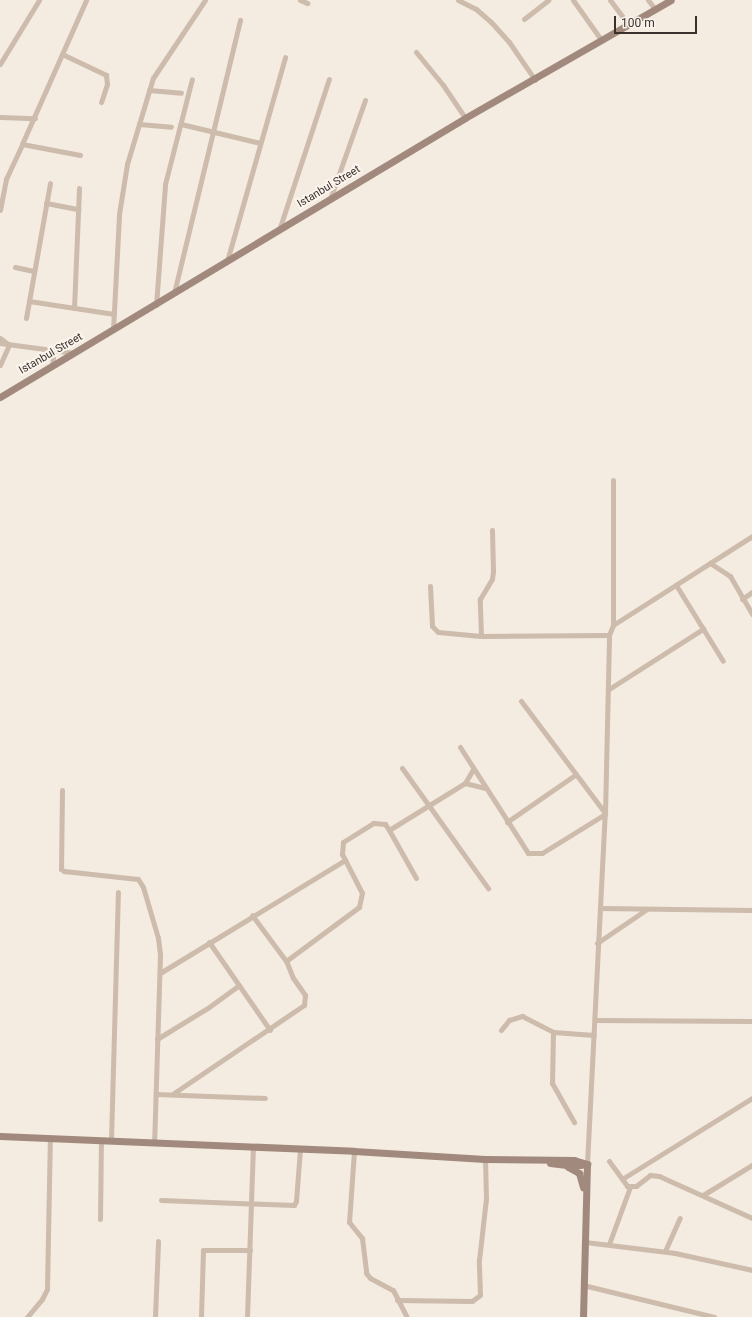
<!DOCTYPE html>
<style>
body{margin:0}
#map{position:relative;width:752px;height:1317px;overflow:hidden;background:#f4ebe1;font-family:Roboto,sans-serif}
div>[style]{position:absolute}
.street>*{height:5px;margin:-2.5px;padding:0 2.5px;transform-origin:2.5px;border-radius:2.5px;background:#cdbbac}
.secondary>*{height:7px;margin:-3.5px;padding:0 3.5px;transform-origin:3.5px;border-radius:3.5px;background:#a18a7d}
span{translate:-50% -50%;white-space:nowrap;text-align:center;line-height:1.15;-webkit-text-stroke:4px #fbf5ee;paint-order:stroke}
.street-label{font-size:11px;color:#3b302b}
.scale{position:absolute;left:614px;top:16px;width:83px;height:18px;box-sizing:border-box;border:2px solid #3b302b;border-top:0;padding-left:5px;font-size:12px;line-height:14px;white-space:nowrap;color:#3b302b;-webkit-text-stroke:3px #fbf5ee;paint-order:stroke}
</style>
<div id="map">
<div class="street">
<i style="left:300px;top:0;width:8px;rotate:23deg"></i>
<i style="left:458px;top:0;width:20px;rotate:27deg"></i>
<i style="left:476px;top:9px;width:20px;rotate:41deg"></i>
<i style="left:491px;top:22px;width:27px;rotate:48deg"></i>
<i style="left:509px;top:42px;width:46px;rotate:55.6deg"></i>
<i style="left:573px;top:0;width:50px;rotate:54.7deg"></i>
<i style="left:610px;top:0;width:31px;rotate:53deg"></i>
<i style="left:648px;top:0;width:11px;rotate:52deg"></i>
<i style="left:524px;top:19px;width:31px;rotate:-38deg"></i>
<i style="left:416px;top:52px;width:43px;rotate:50.7deg"></i>
<i style="left:443px;top:85px;width:40px;rotate:56deg"></i>
<i style="left:62px;top:54px;width:49px;rotate:25.5deg"></i>
<i style="left:106px;top:75px;width:9px;rotate:84deg"></i>
<i style="left:107px;top:84px;width:19px;rotate:108deg"></i>
<i style="left:0;top:64px;width:75px;rotate:-58.6deg"></i>
<i style="left:149px;top:90px;width:32px;rotate:5deg"></i>
<i style="left:0;top:117px;width:35px;rotate:2deg"></i>
<i style="left:139px;top:124px;width:32px;rotate:5deg"></i>
<i style="left:181px;top:124px;width:81px;rotate:13.5deg"></i>
<i style="left:80px;top:155px;width:59px;rotate:-169.3deg"></i>
<i style="left:22px;top:144px;width:158px;rotate:-66deg"></i>
<i style="left:330px;top:199px;width:105px;rotate:-70.5deg"></i>
<i style="left:46px;top:203px;width:33px;rotate:11deg"></i>
<i style="left:0;top:210px;width:32px;rotate:-79deg"></i>
<i style="left:6px;top:179px;width:38px;rotate:-65deg"></i>
<i style="left:279px;top:230px;width:159px;rotate:-71.7deg"></i>
<i style="left:227px;top:261px;width:212px;rotate:-74.1deg"></i>
<i style="left:15px;top:267px;width:19px;rotate:12deg"></i>
<i style="left:174px;top:293px;width:281px;rotate:-76.4deg"></i>
<i style="left:29px;top:301px;width:86px;rotate:8.7deg"></i>
<i style="left:156px;top:305px;width:121px;rotate:-85.7deg"></i>
<i style="left:165px;top:184px;width:108px;rotate:-75.6deg"></i>
<i style="left:74px;top:308px;width:120px;rotate:-87.6deg"></i>
<i style="left:26px;top:318px;width:137px;rotate:-79.9deg"></i>
<i style="left:113px;top:330px;width:116px;rotate:-87deg"></i>
<i style="left:119px;top:214px;width:51px;rotate:-80.9deg"></i>
<i style="left:127px;top:164px;width:90px;rotate:-73.2deg"></i>
<i style="left:153px;top:78px;width:94px;rotate:-56.3deg"></i>
<i style="left:0;top:338px;width:11px;rotate:38deg"></i>
<i style="left:0;top:343px;width:75px;rotate:7.7deg"></i>
<i style="left:47px;top:351px;width:8px;rotate:45deg"></i>
<i style="left:53px;top:357px;width:9px;rotate:96deg"></i>
<i style="left:0;top:365px;width:22px;rotate:-66deg"></i>
<i style="left:710px;top:563px;width:24px;rotate:33deg"></i>
<i style="left:730px;top:576px;width:44px;rotate:59.9deg"></i>
<i style="left:676px;top:585px;width:89px;rotate:58.3deg"></i>
<i style="left:430px;top:586px;width:40px;rotate:87.1deg"></i>
<i style="left:432px;top:626px;width:8px;rotate:45deg"></i>
<i style="left:438px;top:632px;width:43px;rotate:5.3deg"></i>
<i style="left:481px;top:636px;width:128px;rotate:-0.4deg"></i>
<i style="left:742px;top:599px;width:12px;rotate:-35deg"></i>
<i style="left:613px;top:625px;width:165px;rotate:-32.6deg"></i>
<i style="left:481px;top:636px;width:37px;rotate:-92deg"></i>
<i style="left:480px;top:599px;width:23px;rotate:-59deg"></i>
<i style="left:492px;top:579px;width:8px;rotate:-83deg"></i>
<i style="left:493px;top:571px;width:41px;rotate:-91.4deg"></i>
<i style="left:609px;top:689px;width:112px;rotate:-32.6deg"></i>
<i style="left:521px;top:701px;width:140px;rotate:53.1deg"></i>
<i style="left:460px;top:747px;width:126px;rotate:57.3deg"></i>
<i style="left:528px;top:853px;width:14px"></i>
<i style="left:542px;top:853px;width:74px;rotate:-31.8deg"></i>
<i style="left:402px;top:768px;width:148px;rotate:54.4deg"></i>
<i style="left:465px;top:783px;width:21px;rotate:14deg"></i>
<i style="left:62px;top:790px;width:79px;rotate:90.7deg"></i>
<i style="left:61px;top:869px;width:4px;rotate:34deg"></i>
<i style="left:64px;top:871px;width:74px;rotate:6.2deg"></i>
<i style="left:138px;top:879px;width:9px;rotate:58deg"></i>
<i style="left:143px;top:887px;width:53px;rotate:73.6deg"></i>
<i style="left:158px;top:938px;width:17px;rotate:83deg"></i>
<i style="left:160px;top:955px;width:187px;rotate:91.8deg"></i>
<i style="left:507px;top:822px;width:83px;rotate:-34.7deg"></i>
<i style="left:416px;top:878px;width:55px;rotate:-119.4deg"></i>
<i style="left:389px;top:830px;width:89px;rotate:-31.7deg"></i>
<i style="left:465px;top:783px;width:16px;rotate:-60deg"></i>
<i style="left:600px;top:908px;width:152px;rotate:0.8deg"></i>
<i style="left:209px;top:942px;width:107px;rotate:55.3deg"></i>
<i style="left:597px;top:943px;width:60px;rotate:-34.2deg"></i>
<i style="left:286px;top:961px;width:91px;rotate:-36.5deg"></i>
<i style="left:359px;top:907px;width:14px;rotate:-78deg"></i>
<i style="left:362px;top:893px;width:44px;rotate:-117.1deg"></i>
<i style="left:342px;top:854px;width:12px;rotate:-85deg"></i>
<i style="left:343px;top:842px;width:36px;rotate:-32deg"></i>
<i style="left:373px;top:823px;width:12px;rotate:5deg"></i>
<i style="left:385px;top:824px;width:7px;rotate:56deg"></i>
<i style="left:160px;top:973px;width:217px;rotate:-31.4deg"></i>
<i style="left:595px;top:1020px;width:157px;rotate:0.4deg"></i>
<i style="left:501px;top:1030px;width:13px;rotate:-51deg"></i>
<i style="left:509px;top:1020px;width:14px;rotate:-17deg"></i>
<i style="left:522px;top:1016px;width:35px;rotate:27deg"></i>
<i style="left:553px;top:1032px;width:41px;rotate:4.2deg"></i>
<i style="left:553px;top:1032px;width:51px;rotate:91.1deg"></i>
<i style="left:552px;top:1083px;width:45px;rotate:60.6deg"></i>
<i style="left:157px;top:1039px;width:61px;rotate:-31.6deg"></i>
<i style="left:209px;top:1007px;width:37px;rotate:-36deg"></i>
<i style="left:174px;top:1093px;width:157px;rotate:-34.1deg"></i>
<i style="left:304px;top:1005px;width:10px;rotate:-84deg"></i>
<i style="left:305px;top:995px;width:21px;rotate:-125deg"></i>
<i style="left:293px;top:978px;width:18px;rotate:-112deg"></i>
<i style="left:286px;top:961px;width:57px;rotate:-126.5deg"></i>
<i style="left:156px;top:1094px;width:109px;rotate:2.1deg"></i>
<i style="left:111px;top:1140px;width:248px;rotate:-88.4deg"></i>
<i style="left:354px;top:1151px;width:71px;rotate:94deg"></i>
<i style="left:349px;top:1222px;width:21px;rotate:51deg"></i>
<i style="left:362px;top:1238px;width:35px;rotate:83deg"></i>
<i style="left:366px;top:1273px;width:6px;rotate:51deg"></i>
<i style="left:370px;top:1278px;width:26px;rotate:28deg"></i>
<i style="left:393px;top:1290px;width:30px;rotate:63deg"></i>
<i style="left:609px;top:1161px;width:31px;rotate:54deg"></i>
<i style="left:627px;top:1186px;width:9px"></i>
<i style="left:636px;top:1186px;width:18px;rotate:-38deg"></i>
<i style="left:650px;top:1175px;width:9px;rotate:6deg"></i>
<i style="left:659px;top:1176px;width:102px;rotate:24.3deg"></i>
<i style="left:587px;top:1164px;width:350px;rotate:-87.1deg"></i>
<i style="left:605px;top:814px;width:179px;rotate:-88.7deg"></i>
<i style="left:609px;top:635px;width:11px;rotate:-68deg"></i>
<i style="left:613px;top:625px;width:145px;rotate:-90deg"></i>
<i style="left:622px;top:1179px;width:153px;rotate:-31.9deg"></i>
<i style="left:703px;top:1195px;width:57px;rotate:-31.5deg"></i>
<i style="left:161px;top:1200px;width:133px;rotate:2.2deg"></i>
<i style="left:294px;top:1205px;width:4px;rotate:-63deg"></i>
<i style="left:296px;top:1201px;width:52px;rotate:-85.6deg"></i>
<i style="left:100px;top:1219px;width:79px;rotate:-89.3deg"></i>
<i style="left:585px;top:1242px;width:91px;rotate:7deg"></i>
<i style="left:675px;top:1253px;width:79px;rotate:12.4deg"></i>
<i style="left:609px;top:1244px;width:61px;rotate:-69.8deg"></i>
<i style="left:665px;top:1251px;width:36px;rotate:-66deg"></i>
<i style="left:583px;top:1285px;width:135px;rotate:13.7deg"></i>
<i style="left:397px;top:1300px;width:75px;rotate:0.8deg"></i>
<i style="left:472px;top:1301px;width:10px;rotate:-37deg"></i>
<i style="left:480px;top:1295px;width:35px;rotate:-92deg"></i>
<i style="left:479px;top:1260px;width:61px;rotate:-83.5deg"></i>
<i style="left:486px;top:1199px;width:40px;rotate:-91.4deg"></i>
<i style="left:27px;top:1317px;width:23px;rotate:-50deg"></i>
<i style="left:42px;top:1299px;width:11px;rotate:-63deg"></i>
<i style="left:47px;top:1289px;width:151px;rotate:-88.9deg"></i>
<i style="left:155px;top:1317px;width:76px;rotate:-87.7deg"></i>
<i style="left:201px;top:1317px;width:67px;rotate:-88.3deg"></i>
<i style="left:203px;top:1250px;width:47px"></i>
<i style="left:247px;top:1317px;width:170px;rotate:-88deg"></i>
</div>
<div class="secondary">
<i style="left:0;top:397px;width:542px;rotate:-30.96deg"></i>
<i style="left:465px;top:118px;width:237px;rotate:-29.8deg"></i>
<i style="left:0;top:1136px;width:354px;rotate:2.4deg"></i>
<i style="left:354px;top:1151px;width:131px;rotate:3.5deg"></i>
<i style="left:485px;top:1159px;width:89px;rotate:0.6deg"></i>
<i style="left:574px;top:1160px;width:14px;rotate:17deg"></i>
<i style="left:550px;top:1163px;width:23px;rotate:7deg"></i>
<i style="left:573px;top:1166px;width:14px;rotate:-8deg"></i>
<i style="left:568px;top:1167px;width:13px;rotate:29deg"></i>
<i style="left:579px;top:1173px;width:15px;rotate:74deg"></i>
<i style="left:583px;top:1317px;width:153px;rotate:-88.5deg"></i>
</div>
<div class="street-label">
<span style="left:329px;top:187px;rotate:-31deg">Istanbul Street</span>
<span style="left:51px;top:354px;rotate:-30deg">Istanbul Street</span>
</div>
<div class="scale">100 m</div>
</div>
